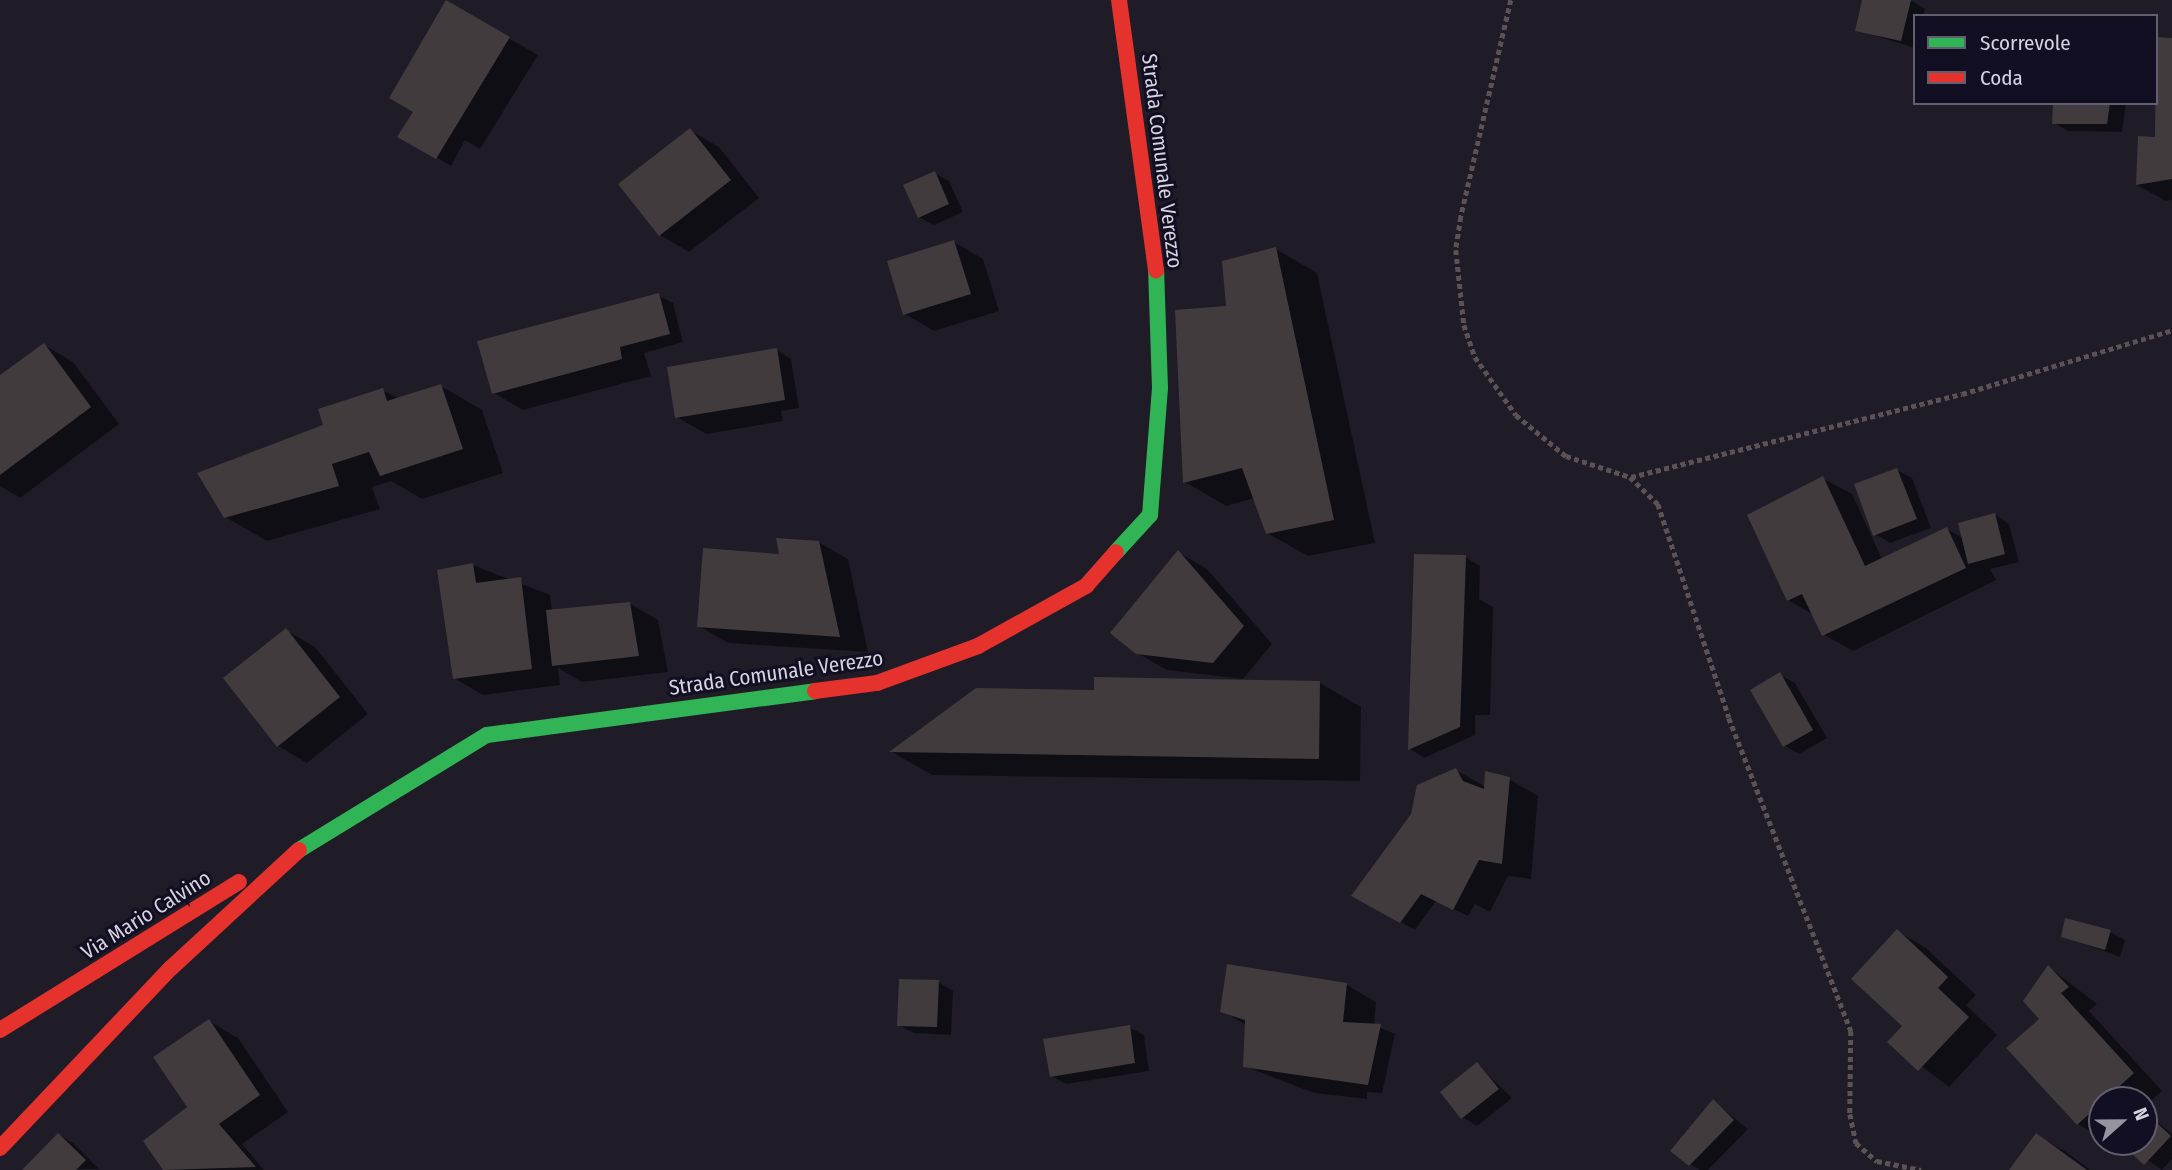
<!DOCTYPE html>
<style>
body{margin:0}
#map{position:relative;width:2172px;height:1170px;overflow:hidden;background:#1f1c28;font-family:"Fira Sans Condensed",sans-serif}
div>[style]{position:absolute}
.shadow>*{inset:0;background:#0007}
.building>*{inset:0;background:#413b3e}
.path>*{height:4.5px;margin-top:-2.25px;transform-origin:0;background:repeating-linear-gradient(90deg,#5c5256 0 5px,transparent 0 8.5px)}
.fast>*{height:16px;margin:-8px;padding:0 8px;transform-origin:8px;border-radius:8px;background:#30b455}
.jam>*{height:16px;margin:-8px;padding:0 8px;transform-origin:8px;border-radius:8px;background:#e5322d}
span{translate:-50% -50%;white-space:nowrap;text-align:center;line-height:1.15;-webkit-text-stroke:6px #130f22;paint-order:stroke}
.street-label{font-size:21px;color:#d6d4e2}
.legend{position:absolute;left:1913px;top:14px;width:245px;height:91px;box-sizing:border-box;background:#130f22;border:2px solid #615e6f;margin:0;padding:9px 12px;list-style:none;font-size:21px;color:#d6d4e2}
.legend li{display:flex;align-items:center;gap:14px;height:35px}
.legend b{width:35px;border:2px solid #615e6f}
.north{position:absolute;left:2088px;top:1086px;width:70px;height:70px;box-sizing:border-box;background:#130f22;border:2px solid #615e6f;border-radius:50%;rotate:69deg;font-size:19px;font-weight:700;line-height:28px;text-align:center;color:#d6d4e2}
.north::after{content:'';display:block;margin:auto;width:24px;height:32px;background:#9694a1;clip-path:polygon(50% 0,100% 100%,50% 72%,0 100%)}
</style>
<div id="map">
<div class="shadow">
<i style="clip-path:polygon(1863px 0,1910px 0,1925px 9px,1923px 16px,1915px 16px,1915px 48px,1857px 30px)"></i>
<i style="clip-path:polygon(446px 2px,538px 55px,480px 149px,465px 140px,451px 166px,400px 136px,415px 111px)"></i>
<i style="clip-path:polygon(2172px 39px,2172px 200px,2166px 201px,2137px 185px,2157px 139px)"></i>
<i style="clip-path:polygon(2055px 103px,2126px 103px,2122px 132px,2068px 131px,2054px 123px)"></i>
<i style="clip-path:polygon(690px 130px,719px 147px,759px 198px,689px 252px,660px 235px)"></i>
<i style="clip-path:polygon(934px 173px,949px 181px,963px 212px,934px 225px,919px 217px)"></i>
<i style="clip-path:polygon(954px 242px,983px 259px,999px 311px,934px 331px,905px 314px)"></i>
<i style="clip-path:polygon(1276px 249px,1317px 273px,1375px 543px,1308px 556px,1267px 533px,1255px 498px,1226px 506px,1185px 482px,1228px 307px)"></i>
<i style="clip-path:polygon(658px 295px,673px 303px,683px 342px,644px 353px,651px 376px,523px 410px,494px 393px)"></i>
<i style="clip-path:polygon(44px 345px,73px 362px,119px 424px,20px 498px,0 486px,0 383px)"></i>
<i style="clip-path:polygon(777px 350px,791px 359px,799px 408px,781px 411px,783px 421px,706px 434px,677px 417px)"></i>
<i style="clip-path:polygon(441px 386px,482px 410px,503px 473px,422px 499px,391px 481px,372px 487px,380px 509px,267px 541px,225px 517px,325px 426px,382px 390px,399px 399px)"></i>
<i style="clip-path:polygon(1897px 470px,1912px 478px,1931px 528px,1890px 543px,1875px 534px)"></i>
<i style="clip-path:polygon(1822px 478px,1852px 494px,1882px 559px,1947px 529px,1963px 538px,1995px 515px,2009px 524px,2019px 562px,1990px 569px,1996px 580px,1853px 651px,1823px 634px,1814px 615px,1788px 600px)"></i>
<i style="clip-path:polygon(818px 542px,848px 559px,868px 652px,728px 643px,699px 626px,781px 556px)"></i>
<i style="clip-path:polygon(1178px 552px,1207px 569px,1272px 644px,1243px 679px,1167px 670px,1137px 653px)"></i>
<i style="clip-path:polygon(1416px 555px,1465px 557px,1480px 566px,1479px 599px,1493px 607px,1490px 715px,1475px 715px,1475px 735px,1424px 758px,1410px 749px)"></i>
<i style="clip-path:polygon(473px 565px,550px 595px,552px 611px,629px 603px,658px 620px,668px 672px,582px 682px,558px 668px,560px 685px,483px 695px,454px 678px)"></i>
<i style="clip-path:polygon(286px 630px,315px 647px,368px 714px,307px 763px,278px 746px)"></i>
<i style="clip-path:polygon(1780px 675px,1795px 683px,1827px 738px,1799px 754px,1784px 745px)"></i>
<i style="clip-path:polygon(1320px 683px,1361px 707px,1360px 781px,932px 775px,892px 752px,1095px 691px)"></i>
<i style="clip-path:polygon(1456px 770px,1486px 787px,1509px 779px,1538px 796px,1531px 879px,1508px 876px,1490px 912px,1475px 904px,1468px 916px,1436px 901px,1415px 930px,1353px 895px)"></i>
<i style="clip-path:polygon(1897px 931px,1926px 948px,1976px 995px,1966px 1005px,1997px 1035px,1949px 1087px,1890px 1042px,1905px 1026px)"></i>
<i style="clip-path:polygon(2110px 932px,2125px 940px,2120px 957px,2063px 936px)"></i>
<i style="clip-path:polygon(2049px 967px,2097px 1004px,2089px 1011px,2162px 1091px,2144px 1107px,2144px 1100px,2102px 1100px,2102px 1138px,2078px 1124px,2041px 1019px)"></i>
<i style="clip-path:polygon(938px 982px,953px 991px,951px 1035px,914px 1033px,899px 1025px)"></i>
<i style="clip-path:polygon(1347px 985px,1376px 1002px,1374px 1025px,1395px 1034px,1382px 1093px,1367px 1092px,1367px 1099px,1314px 1093px,1244px 1066px,1246px 1025px,1222px 1011px)"></i>
<i style="clip-path:polygon(209px 1021px,238px 1038px,288px 1112px,242px 1144px,264px 1170px,166px 1170px,146px 1141px,190px 1107px)"></i>
<i style="clip-path:polygon(1129px 1027px,1144px 1035px,1149px 1071px,1066px 1084px,1051px 1076px)"></i>
<i style="clip-path:polygon(1477px 1064px,1512px 1098px,1477px 1126px,1462px 1117px)"></i>
<i style="clip-path:polygon(1714px 1102px,1748px 1129px,1708px 1170px,1700px 1170px,1690px 1164px)"></i>
<i style="clip-path:polygon(2144px 1111px,2172px 1134px,2172px 1159px,2162px 1170px,2122px 1142px,2144px 1142px)"></i>
<i style="clip-path:polygon(59px 1135px,73px 1143px,99px 1169px,25px 1170px)"></i>
<i style="clip-path:polygon(2036px 1135px,2066px 1152px,2090px 1170px,2012px 1170px)"></i>
</div>
<div class="building">
<i style="clip-path:polygon(446px 0,510px 37px,436px 159px,397px 137px,413px 112px,389px 98px)"></i>
<i style="clip-path:polygon(1862px 0,1911px 0,1901px 41px,1855px 31px)"></i>
<i style="clip-path:polygon(2156px 37px,2172px 38px,2172px 179px,2136px 185px,2138px 136px,2155px 137px)"></i>
<i style="clip-path:polygon(2053px 103px,2110px 103px,2107px 124px,2052px 124px)"></i>
<i style="clip-path:polygon(690px 128px,731px 180px,659px 236px,618px 184px)"></i>
<i style="clip-path:polygon(935px 171px,949px 204px,918px 218px,903px 185px)"></i>
<i style="clip-path:polygon(954px 240px,971px 294px,903px 315px,887px 261px)"></i>
<i style="clip-path:polygon(1276px 247px,1334px 520px,1266px 534px,1242px 468px,1183px 483px,1175px 310px,1226px 306px,1222px 261px)"></i>
<i style="clip-path:polygon(659px 293px,670px 334px,620px 347px,622px 359px,492px 394px,477px 341px)"></i>
<i style="clip-path:polygon(44px 343px,91px 407px,0 475px,0 375px)"></i>
<i style="clip-path:polygon(777px 348px,785px 400px,675px 418px,667px 367px)"></i>
<i style="clip-path:polygon(441px 384px,463px 449px,380px 476px,369px 452px,332px 464px,339px 486px,224px 518px,197px 473px,323px 425px,318px 409px,383px 388px,387px 401px)"></i>
<i style="clip-path:polygon(1897px 468px,1917px 519px,1873px 536px,1854px 484px)"></i>
<i style="clip-path:polygon(1823px 476px,1865px 566px,1947px 527px,1966px 568px,1822px 636px,1802px 594px,1787px 601px,1747px 515px)"></i>
<i style="clip-path:polygon(1995px 513px,2005px 554px,1968px 564px,1958px 523px)"></i>
<i style="clip-path:polygon(776px 538px,819px 541px,840px 637px,697px 627px,703px 548px,779px 554px)"></i>
<i style="clip-path:polygon(1178px 550px,1244px 626px,1213px 663px,1136px 654px,1110px 633px)"></i>
<i style="clip-path:polygon(1414px 554px,1466px 555px,1460px 727px,1408px 750px)"></i>
<i style="clip-path:polygon(473px 563px,476px 583px,521px 577px,532px 669px,453px 679px,437px 570px)"></i>
<i style="clip-path:polygon(630px 602px,639px 656px,552px 666px,546px 610px)"></i>
<i style="clip-path:polygon(286px 628px,340px 697px,277px 747px,223px 678px)"></i>
<i style="clip-path:polygon(1780px 672px,1813px 730px,1783px 747px,1750px 690px)"></i>
<i style="clip-path:polygon(1094px 677px,1320px 681px,1319px 759px,889px 752px,976px 688px,1094px 690px)"></i>
<i style="clip-path:polygon(1456px 768px,1463px 781px,1484px 789px,1485px 771px,1510px 777px,1502px 864px,1479px 860px,1453px 910px,1421px 894px,1400px 923px,1351px 896px,1411px 814px,1417px 785px)"></i>
<i style="clip-path:polygon(2065px 918px,2111px 930px,2105px 950px,2061px 937px)"></i>
<i style="clip-path:polygon(1897px 929px,1948px 977px,1938px 988px,1969px 1017px,1918px 1071px,1887px 1042px,1902px 1026px,1851px 979px)"></i>
<i style="clip-path:polygon(1227px 964px,1347px 983px,1343px 1022px,1381px 1024px,1368px 1085px,1243px 1067px,1245px 1020px,1220px 1012px)"></i>
<i style="clip-path:polygon(2048px 965px,2069px 987px,2061px 993px,2134px 1073px,2077px 1125px,2006px 1048px,2039px 1019px,2023px 1001px)"></i>
<i style="clip-path:polygon(899px 979px,939px 980px,937px 1027px,897px 1026px)"></i>
<i style="clip-path:polygon(209px 1019px,260px 1095px,219px 1124px,256px 1167px,163px 1170px,143px 1141px,187px 1107px,153px 1057px)"></i>
<i style="clip-path:polygon(1130px 1025px,1135px 1063px,1050px 1077px,1043px 1039px)"></i>
<i style="clip-path:polygon(1477px 1062px,1499px 1089px,1461px 1119px,1440px 1092px)"></i>
<i style="clip-path:polygon(1713px 1099px,1734px 1120px,1689px 1166px,1670px 1151px)"></i>
<i style="clip-path:polygon(2144px 1111px,2171px 1136px,2144px 1165px,2119px 1142px,2144px 1142px)"></i>
<i style="clip-path:polygon(58px 1133px,86px 1160px,76px 1170px,22px 1170px)"></i>
<i style="clip-path:polygon(2036px 1133px,2087px 1170px,2009px 1170px)"></i>
</div>
<div class="path">
<i style="left:1511px;top:0;width:223px;rotate:103deg"></i>
<i style="left:1461px;top:217px;width:33px;rotate:99deg"></i>
<i style="left:1456px;top:250px;width:75px;rotate:83.9deg"></i>
<i style="left:1464px;top:325px;width:34px;rotate:71deg"></i>
<i style="left:1475px;top:357px;width:71px;rotate:54.7deg"></i>
<i style="left:1516px;top:415px;width:65px;rotate:39.4deg"></i>
<i style="left:1566px;top:456px;width:67px;rotate:18.2deg"></i>
<i style="left:1630px;top:477px;width:39px;rotate:44deg"></i>
<i style="left:1658px;top:504px;width:225px;rotate:71.6deg"></i>
<i style="left:1729px;top:718px;width:336px;rotate:68.7deg"></i>
<i style="left:1851px;top:1031px;width:83px;rotate:90.7deg"></i>
<i style="left:1850px;top:1114px;width:30px;rotate:78deg"></i>
<i style="left:1856px;top:1143px;width:28px;rotate:41deg"></i>
<i style="left:1877px;top:1161px;width:45px;rotate:11.6deg"></i>
<i style="left:1631px;top:477px;width:341px;rotate:-14.1deg"></i>
<i style="left:1962px;top:394px;width:220px;rotate:-16.9deg"></i>
</div>
<div class="fast">
<i style="left:1116px;top:552px;width:50px;rotate:-47.4deg"></i>
<i style="left:1150px;top:515px;width:127px;rotate:-85.5deg"></i>
<i style="left:1160px;top:388px;width:118px;rotate:-91.9deg"></i>
<i style="left:299px;top:850px;width:220px;rotate:-31.5deg"></i>
<i style="left:487px;top:735px;width:331px;rotate:-7.6deg"></i>
</div>
<div class="jam">
<i style="left:1119px;top:0;width:273px;rotate:82.2deg"></i>
<i style="left:815px;top:691px;width:63px;rotate:-7.4deg"></i>
<i style="left:877px;top:683px;width:108px;rotate:-20.1deg"></i>
<i style="left:978px;top:646px;width:124px;rotate:-29.1deg"></i>
<i style="left:1086px;top:586px;width:45px;rotate:-48.6deg"></i>
<i style="left:0;top:1030px;width:281px;rotate:-31.8deg"></i>
<i style="left:0;top:1148px;width:248px;rotate:-46.5deg"></i>
<i style="left:171px;top:968px;width:174px;rotate:-42.7deg"></i>
</div>
<div class="street-label">
<span style="left:1162px;top:161px;rotate:83deg">Strada Comunale Verezzo</span>
<span style="left:776px;top:673px;rotate:-8deg">Strada Comunale Verezzo</span>
<span style="left:146px;top:915px;rotate:-32deg">Via Mario Calvino</span>
</div>
<ul class="legend">
<li><b style="height:9px;background:#30b455"></b>Scorrevole</li>
<li><b style="height:9px;background:#e5322d"></b>Coda</li>
</ul>
<div class="north">N</div>
</div>
